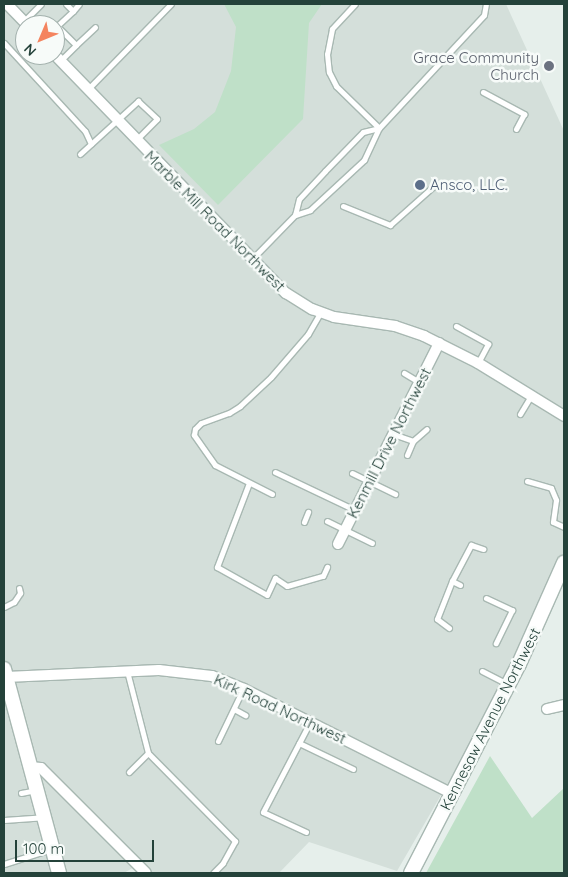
<!DOCTYPE html>
<style>
body{margin:0}
#map{position:relative;width:568px;height:877px;overflow:hidden;background:#e6efeb;font-family:Quicksand,sans-serif}
div>[style]{position:absolute}
.built>*{inset:0;background:#d4dfda}
.green>*{inset:0;background:#bfe0c8}
.roads{filter:drop-shadow(1px 0 #a8b8b2) drop-shadow(-1px 0 #a8b8b2) drop-shadow(0 1px #a8b8b2) drop-shadow(0 -1px #a8b8b2)}
.lane>*{height:5px;margin:-2.5px;padding:0 2.5px;transform-origin:2.5px;border-radius:2.5px;background:#fff}
.street>*{height:10px;margin:-5px;padding:0 5px;transform-origin:5px;border-radius:5px;background:#fff}
.secondary>*{height:14px;margin:-7px;padding:0 7px;transform-origin:7px;border-radius:7px;background:#fff}
.dots>*{width:14px;height:14px;translate:-50% -50%;box-sizing:border-box;border:2px solid #f7fbf9;border-radius:50%}
span{translate:-50% -50%;white-space:nowrap;text-align:center;line-height:1.15;-webkit-text-stroke:5px #f7fbf9;paint-order:stroke}
.worship-label{font-size:15px;color:#5b616d}
.right{translate:-100% -50%;text-align:right}
.service-label{font-size:15px;color:#4e5e75}
.left{translate:0 -50%;text-align:left}
.street-label{font-size:15px;color:#24423a}
.frame{position:absolute;inset:0;border:5px solid #24423a;pointer-events:none}
.north{position:absolute;left:15px;top:15px;width:50px;height:50px;box-sizing:border-box;background:#f7fbf9;border:1px solid #a3b1ad;border-radius:50%;rotate:225deg;font-size:14px;font-weight:700;line-height:20px;text-align:center;color:#24423a}
.north::after{content:'';display:block;margin:auto;width:18px;height:22px;background:#f4845f;clip-path:polygon(50% 0,100% 100%,50% 72%,0 100%)}
.scale{position:absolute;left:15px;top:840px;width:139px;height:22px;box-sizing:border-box;border:2px solid #24423a;border-top:0;padding-left:6px;font-size:15px;line-height:18px;white-space:nowrap;color:#24423a;-webkit-text-stroke:4px #f7fbf9;paint-order:stroke}
</style>
<div id="map">
<div class="built">
<i style="clip-path:polygon(evenodd,4px 4px,506px 4px,564px 131px,564px 551px,477px 733px,397px 871px,309px 842px,279px 873px,151px 873px,141px 863px,124px 873px,4px 873px,4px 4px,25px 25px,55px 25px,55px 55px,25px 55px,25px 25px)"></i>
</div>
<div class="green">
<i style="clip-path:polygon(224px 4px,322px 4px,309px 23px,303px 119px,218px 205px,159px 145px,194px 129px,215px 112px,231px 71px,236px 27px)"></i>
<i style="clip-path:polygon(490px 756px,532px 818px,564px 788px,564px 873px,426px 873px)"></i>
</div>
<div class="roads">
<div class="lane">
<i style="left:355px;top:4px;width:34px;rotate:133deg"></i>
<i style="left:332px;top:29px;width:25px;rotate:101deg"></i>
<i style="left:327px;top:54px;width:18px;rotate:84deg"></i>
<i style="left:329px;top:72px;width:16px;rotate:63deg"></i>
<i style="left:336px;top:86px;width:60px;rotate:44.3deg"></i>
<i style="left:379px;top:128px;width:154px;rotate:-47.1deg"></i>
<i style="left:484px;top:15px;width:11px;rotate:-80deg"></i>
<i style="left:73px;top:11px;width:9px;rotate:-49deg"></i>
<i style="left:24px;top:21px;width:24px;rotate:-45deg"></i>
<i style="left:4px;top:43px;width:120px;rotate:47.4deg"></i>
<i style="left:85px;top:131px;width:14px;rotate:65deg"></i>
<i style="left:76px;top:45px;width:26px;rotate:-43deg"></i>
<i style="left:61px;top:60px;width:21px;rotate:-45deg"></i>
<i style="left:76px;top:45px;width:27px;rotate:-135deg"></i>
<i style="left:57px;top:26px;width:22px;rotate:-43deg"></i>
<i style="left:73px;top:11px;width:10px;rotate:-135deg"></i>
<i style="left:88px;top:89px;width:119px;rotate:-45.7deg"></i>
<i style="left:483px;top:92px;width:47px;rotate:28.2deg"></i>
<i style="left:524px;top:114px;width:17px;rotate:118deg"></i>
<i style="left:80px;top:154px;width:79px;rotate:-42.4deg"></i>
<i style="left:138px;top:101px;width:26px;rotate:43deg"></i>
<i style="left:157px;top:119px;width:30px;rotate:135deg"></i>
<i style="left:343px;top:206px;width:51px;rotate:22deg"></i>
<i style="left:390px;top:225px;width:62px;rotate:-41.7deg"></i>
<i style="left:295px;top:215px;width:16px;rotate:-76deg"></i>
<i style="left:299px;top:199px;width:38px;rotate:-47deg"></i>
<i style="left:325px;top:171px;width:54px;rotate:-45.7deg"></i>
<i style="left:363px;top:132px;width:16px;rotate:-14deg"></i>
<i style="left:252px;top:259px;width:62px;rotate:-45.7deg"></i>
<i style="left:295px;top:215px;width:16px;rotate:-18deg"></i>
<i style="left:310px;top:210px;width:74px;rotate:-42.8deg"></i>
<i style="left:364px;top:160px;width:35px;rotate:-65deg"></i>
<i style="left:456px;top:326px;width:37px;rotate:29deg"></i>
<i style="left:488px;top:344px;width:21px;rotate:118deg"></i>
<i style="left:404px;top:373px;width:17px;rotate:31deg"></i>
<i style="left:520px;top:414px;width:21px;rotate:-59deg"></i>
<i style="left:393px;top:434px;width:21px;rotate:19deg"></i>
<i style="left:407px;top:455px;width:15px;rotate:-67deg"></i>
<i style="left:413px;top:441px;width:18px;rotate:-41deg"></i>
<i style="left:275px;top:472px;width:89px;rotate:25.4deg"></i>
<i style="left:352px;top:473px;width:48px;rotate:26deg"></i>
<i style="left:527px;top:481px;width:25px;rotate:16deg"></i>
<i style="left:551px;top:488px;width:13px;rotate:67deg"></i>
<i style="left:556px;top:500px;width:22px;rotate:98deg"></i>
<i style="left:553px;top:522px;width:12px;rotate:24deg"></i>
<i style="left:249px;top:483px;width:90px;rotate:110.9deg"></i>
<i style="left:217px;top:567px;width:57px;rotate:29.2deg"></i>
<i style="left:267px;top:595px;width:19px;rotate:-65deg"></i>
<i style="left:275px;top:578px;width:14px;rotate:34deg"></i>
<i style="left:287px;top:586px;width:37px;rotate:-16deg"></i>
<i style="left:323px;top:576px;width:10px;rotate:-66deg"></i>
<i style="left:272px;top:494px;width:64px;rotate:-153deg"></i>
<i style="left:215px;top:465px;width:37px;rotate:-125deg"></i>
<i style="left:194px;top:435px;width:6px;rotate:-81deg"></i>
<i style="left:195px;top:429px;width:8px;rotate:-45deg"></i>
<i style="left:201px;top:423px;width:30px;rotate:-20deg"></i>
<i style="left:229px;top:413px;width:13px;rotate:-32deg"></i>
<i style="left:240px;top:406px;width:42px;rotate:-43.1deg"></i>
<i style="left:271px;top:377px;width:57px;rotate:-49.3deg"></i>
<i style="left:308px;top:334px;width:24px;rotate:-60deg"></i>
<i style="left:327px;top:521px;width:50px;rotate:26.1deg"></i>
<i style="left:304px;top:522px;width:11px;rotate:-68deg"></i>
<i style="left:460px;top:585px;width:9px;rotate:-153deg"></i>
<i style="left:452px;top:581px;width:41px;rotate:-62.2deg"></i>
<i style="left:471px;top:545px;width:13px;rotate:18deg"></i>
<i style="left:486px;top:598px;width:29px;rotate:25deg"></i>
<i style="left:512px;top:610px;width:37px;rotate:116deg"></i>
<i style="left:4px;top:607px;width:11px;rotate:-27deg"></i>
<i style="left:14px;top:602px;width:11px;rotate:-56deg"></i>
<i style="left:20px;top:593px;width:5px;rotate:-101deg"></i>
<i style="left:449px;top:628px;width:15px;rotate:-143deg"></i>
<i style="left:437px;top:619px;width:41px;rotate:-68.5deg"></i>
<i style="left:127px;top:671px;width:85px;rotate:75.6deg"></i>
<i style="left:148px;top:753px;width:27px;rotate:135deg"></i>
<i style="left:482px;top:671px;width:29px;rotate:27deg"></i>
<i style="left:234px;top:709px;width:13px;rotate:29deg"></i>
<i style="left:218px;top:741px;width:58px;rotate:-64.3deg"></i>
<i style="left:299px;top:743px;width:60px;rotate:25.7deg"></i>
<i style="left:148px;top:753px;width:124px;rotate:45.3deg"></i>
<i style="left:235px;top:841px;width:25px;rotate:119deg"></i>
<i style="left:223px;top:863px;width:14px;rotate:135deg"></i>
<i style="left:21px;top:793px;width:15px;rotate:-11deg"></i>
<i style="left:4px;top:820px;width:39px;rotate:-4deg"></i>
<i style="left:306px;top:832px;width:47px;rotate:-155.1deg"></i>
<i style="left:263px;top:812px;width:102px;rotate:-62.4deg"></i>
<i style="left:4px;top:864px;width:49px;rotate:-17.7deg"></i>
</div>
<div class="street">
<i style="left:7px;top:4px;width:29px;rotate:46deg"></i>
<i style="left:55px;top:55px;width:332px;rotate:45.9deg"></i>
<i style="left:286px;top:293px;width:31px;rotate:32deg"></i>
<i style="left:312px;top:309px;width:23px;rotate:20deg"></i>
<i style="left:334px;top:317px;width:62px;rotate:8.4deg"></i>
<i style="left:395px;top:326px;width:31px;rotate:19deg"></i>
<i style="left:424px;top:336px;width:60px;rotate:26.6deg"></i>
<i style="left:478px;top:363px;width:101px;rotate:31.6deg"></i>
<i style="left:338px;top:544px;width:225px;rotate:-63.3deg"></i>
<i style="left:6px;top:677px;width:153px;rotate:-2.6deg"></i>
<i style="left:159px;top:670px;width:53px;rotate:6.5deg"></i>
<i style="left:212px;top:676px;width:35px;rotate:22deg"></i>
<i style="left:244px;top:689px;width:234px;rotate:26.7deg"></i>
<i style="left:547px;top:709px;width:17px;rotate:-13deg"></i>
<i style="left:30px;top:767px;width:11px;rotate:5deg"></i>
<i style="left:41px;top:768px;width:148px;rotate:45deg"></i>
</div>
<div class="secondary">
<i style="left:4px;top:669px;width:211px;rotate:74.9deg"></i>
<i style="left:411px;top:873px;width:235px;rotate:-62.7deg"></i>
<i style="left:519px;top:664px;width:111px;rotate:-66deg"></i>
</div>
</div>
<div class="dots">
<i style="left:549px;top:66px;background:#6b7280"></i>
<i style="left:420px;top:185px;background:#5c6f8a"></i>
</div>
<div class="worship-label">
<span class="right" style="left:539px;top:66px">Grace Community<br>Church</span>
</div>
<div class="service-label">
<span class="left" style="left:430px;top:185px">Ansco, LLC.</span>
</div>
<div class="street-label">
<span style="left:215px;top:221px;rotate:45deg">Marble Mill Road Northwest</span>
<span style="left:389px;top:443px;rotate:-63deg">Kenmill Drive Northwest</span>
<span style="left:280px;top:709px;rotate:25deg">Kirk Road Northwest</span>
<span style="left:490px;top:719px;rotate:-63deg">Kennesaw Avenue Northwest</span>
</div>
<div class="frame"></div>
<div class="north">N</div>
<div class="scale">100 m</div>
</div>
